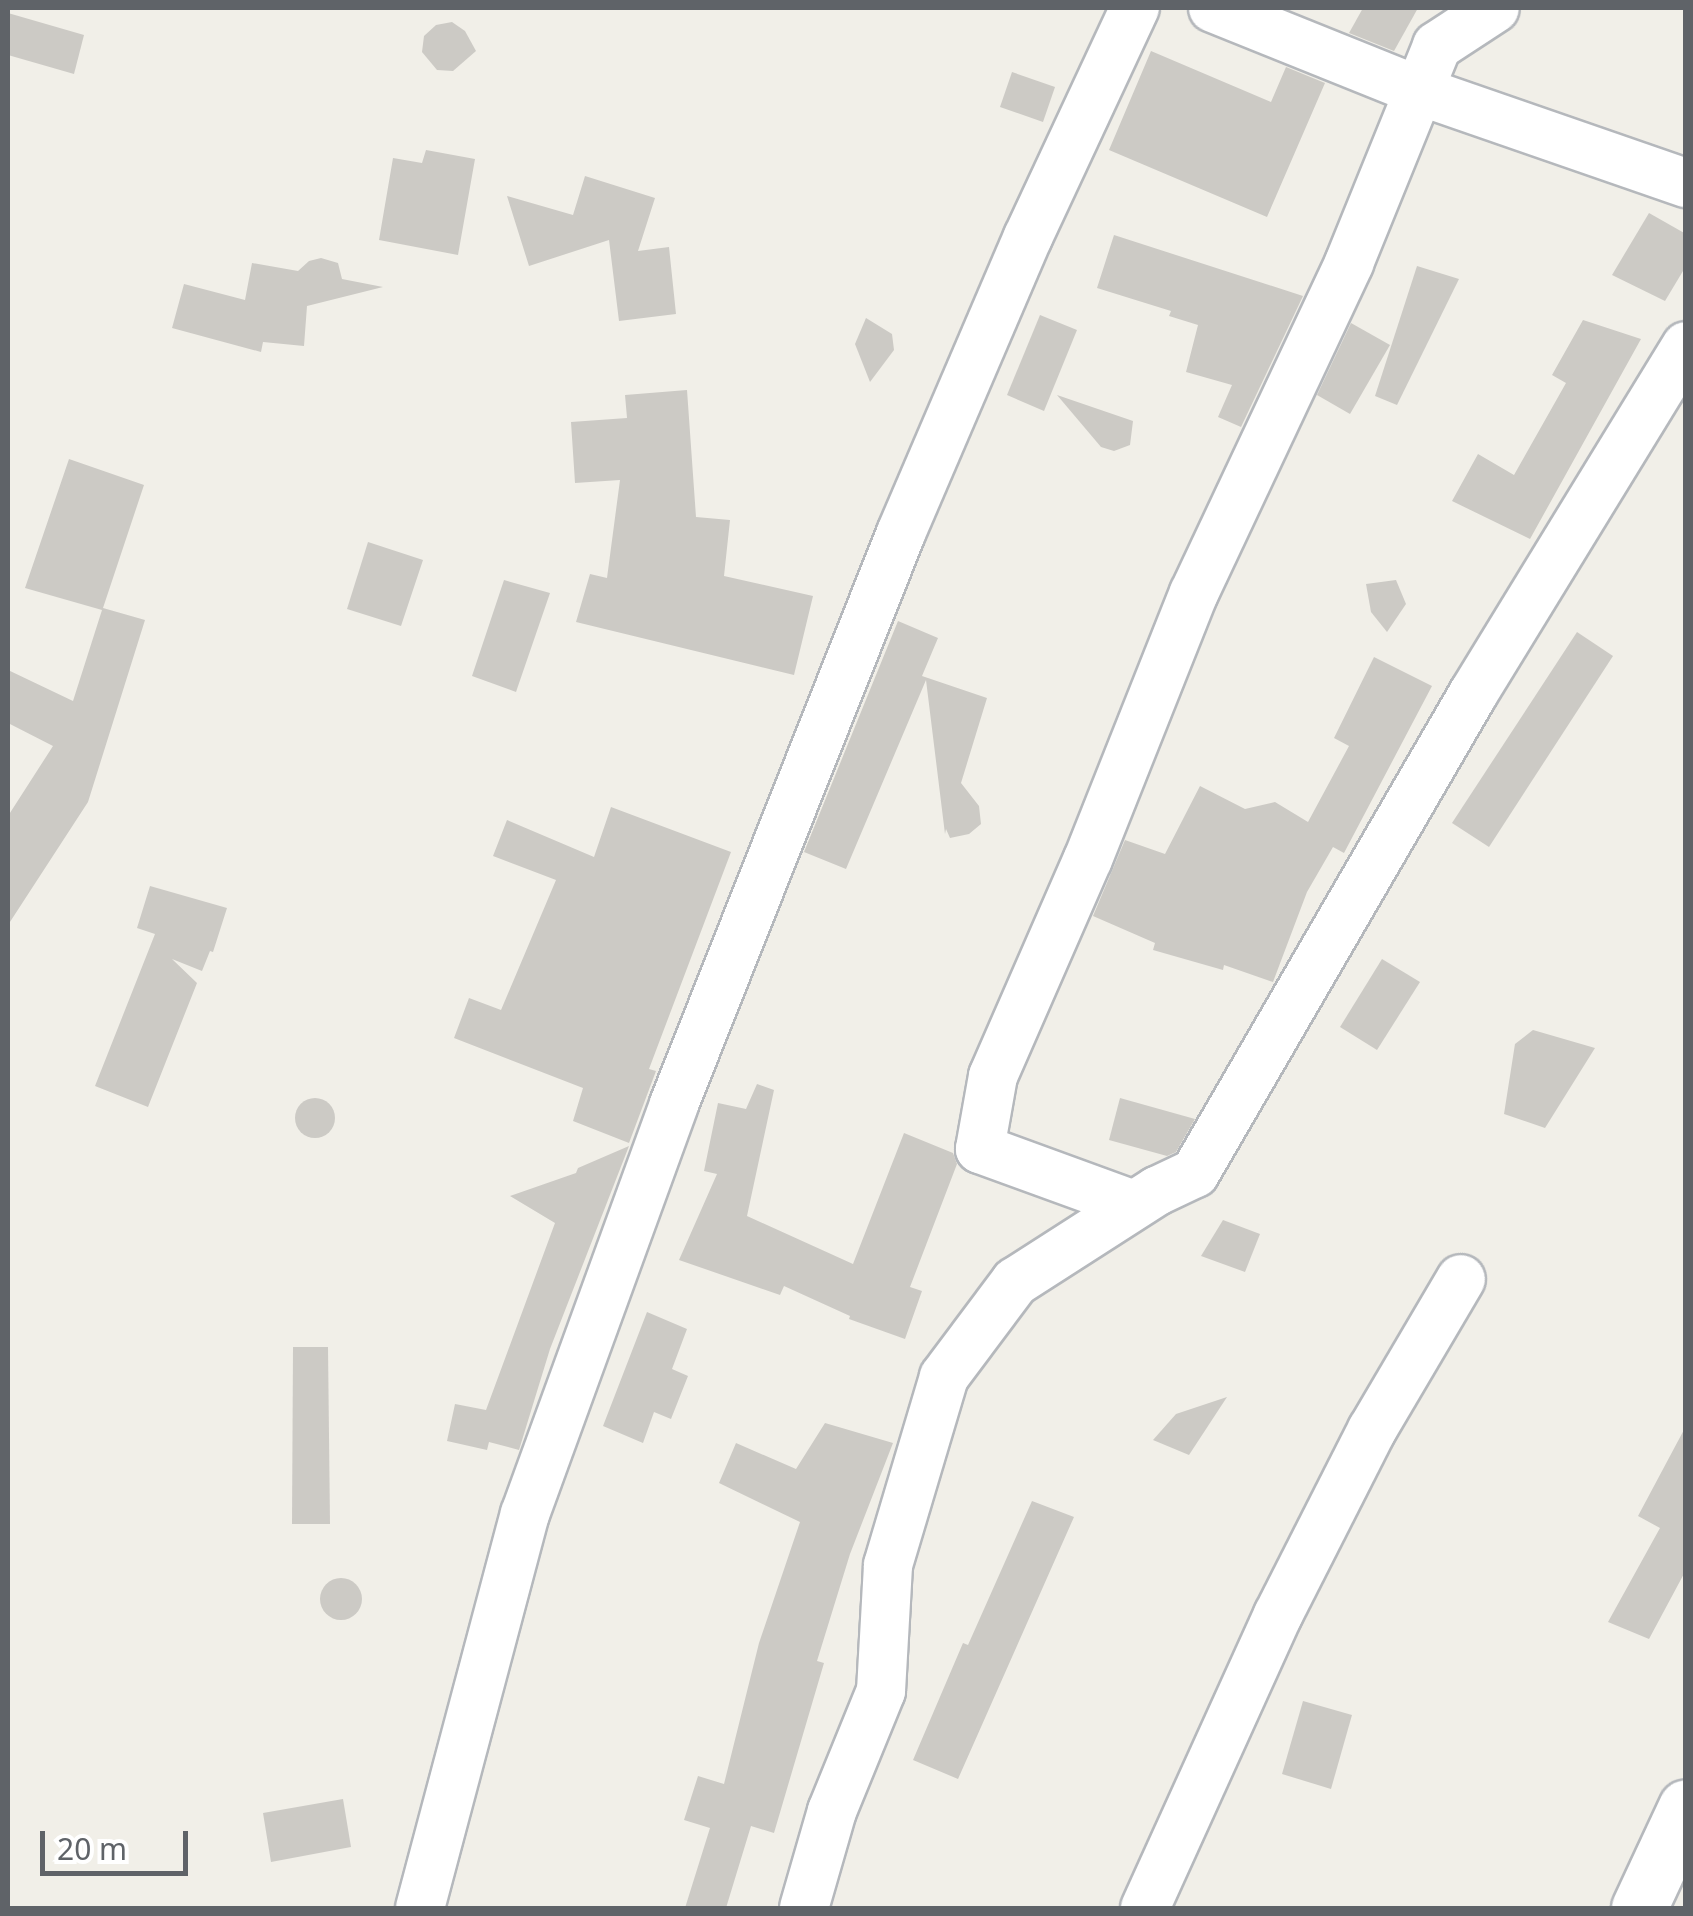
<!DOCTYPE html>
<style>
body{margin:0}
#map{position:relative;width:1693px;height:1916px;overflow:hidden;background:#f1efe8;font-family:"Noto Sans",sans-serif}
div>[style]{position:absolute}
.building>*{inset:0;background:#cccac5}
.round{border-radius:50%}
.roads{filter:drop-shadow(2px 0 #b5b8bc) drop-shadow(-2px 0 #b5b8bc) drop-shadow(0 2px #b5b8bc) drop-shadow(0 -2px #b5b8bc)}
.minor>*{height:48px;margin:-24px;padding:0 24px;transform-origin:24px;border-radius:24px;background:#fff}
.secondary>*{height:55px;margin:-27.5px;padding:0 27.5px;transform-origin:27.5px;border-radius:27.5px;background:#fff}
span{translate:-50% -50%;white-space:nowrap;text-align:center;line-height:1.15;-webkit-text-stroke:8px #fff;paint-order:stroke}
.frame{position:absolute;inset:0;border:10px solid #5f6368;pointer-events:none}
.scale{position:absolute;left:40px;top:1831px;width:148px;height:45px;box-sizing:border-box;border:5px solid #5f6368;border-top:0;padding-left:12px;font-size:30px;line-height:35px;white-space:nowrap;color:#5f6368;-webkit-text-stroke:8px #fff;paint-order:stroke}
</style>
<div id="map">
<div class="building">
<i style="clip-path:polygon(1363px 8px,1418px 8px,1394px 51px,1349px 33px)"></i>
<i style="clip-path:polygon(8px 13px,84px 35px,74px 74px,8px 55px)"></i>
<i style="clip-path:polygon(452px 22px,465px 31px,476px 51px,453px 71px,437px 70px,422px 52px,424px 36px,436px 25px)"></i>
<i style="clip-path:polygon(1151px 51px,1271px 102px,1286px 67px,1325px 83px,1267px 217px,1109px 150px)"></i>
<i style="clip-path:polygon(1012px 72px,1055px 87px,1043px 122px,1000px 107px)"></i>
<i style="clip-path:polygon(426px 150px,475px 159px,458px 255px,379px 240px,393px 158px,422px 163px)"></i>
<i style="clip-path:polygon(585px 176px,655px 198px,638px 251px,669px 247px,676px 314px,619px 321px,609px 240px,529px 266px,507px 196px,573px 215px)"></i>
<i style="clip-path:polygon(1649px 213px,1686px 234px,1686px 266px,1665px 301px,1612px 275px)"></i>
<i style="clip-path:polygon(1114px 235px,1303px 296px,1241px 427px,1218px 417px,1232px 385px,1186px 372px,1198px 325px,1169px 316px,1171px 311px,1097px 288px)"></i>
<i style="clip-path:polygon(321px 258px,338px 263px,342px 279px,383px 287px,307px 306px,304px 346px,263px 342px,261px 352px,172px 328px,184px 284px,245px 300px,252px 263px,298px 271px,309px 261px)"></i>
<i style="clip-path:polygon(1417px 266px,1459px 279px,1397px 405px,1375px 396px)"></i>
<i style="clip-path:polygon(1040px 315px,1077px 330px,1044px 411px,1007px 395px)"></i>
<i style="clip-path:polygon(866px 318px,892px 334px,894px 350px,870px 382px,855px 344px)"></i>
<i style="clip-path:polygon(1583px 320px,1641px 339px,1530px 539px,1452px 501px,1478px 454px,1514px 475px,1566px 383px,1552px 375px)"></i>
<i style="clip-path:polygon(1351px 323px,1390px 345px,1350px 414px,1317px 395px)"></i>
<i style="clip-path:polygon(687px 390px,696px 517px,730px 520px,724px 576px,813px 596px,794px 675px,576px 622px,590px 574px,607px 578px,620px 480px,575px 483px,571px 422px,627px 418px,625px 395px)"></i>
<i style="clip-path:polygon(1057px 395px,1133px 421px,1130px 445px,1114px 451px,1101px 447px)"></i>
<i style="clip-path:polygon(69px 459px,144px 485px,103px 608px,145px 620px,88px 802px,8px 925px,8px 816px,53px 746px,8px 723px,8px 670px,73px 701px,102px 610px,25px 588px)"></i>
<i style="clip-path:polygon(368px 542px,423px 560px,401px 626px,347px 609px)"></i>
<i style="clip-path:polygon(504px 580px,550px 593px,516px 692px,472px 676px)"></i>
<i style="clip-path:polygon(1396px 580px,1406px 604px,1387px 632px,1371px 612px,1366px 584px)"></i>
<i style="clip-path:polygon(898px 621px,938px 638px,922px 676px,987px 698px,961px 783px,979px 806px,981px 824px,969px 834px,950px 838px,946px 829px,945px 834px,926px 680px,846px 869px,804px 852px)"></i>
<i style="clip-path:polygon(1577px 632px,1613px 656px,1489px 847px,1452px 823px)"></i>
<i style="clip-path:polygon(1374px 657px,1432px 686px,1344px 853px,1333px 847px,1307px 892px,1273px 982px,1224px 965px,1223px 970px,1153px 950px,1155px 943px,1093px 916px,1125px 840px,1165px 854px,1200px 786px,1245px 809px,1275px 802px,1308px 822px,1349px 746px,1334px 738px)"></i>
<i style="clip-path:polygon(611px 807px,731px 852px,649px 1069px,656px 1071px,629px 1143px,573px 1121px,583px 1088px,454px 1038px,469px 998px,501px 1010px,556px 880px,493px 856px,507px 820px,594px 857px)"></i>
<i style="clip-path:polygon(150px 886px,227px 908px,213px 952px,210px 951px,202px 971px,172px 959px,197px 983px,148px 1107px,95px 1086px,155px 934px,137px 928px)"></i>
<i style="clip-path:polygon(1382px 959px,1420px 982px,1377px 1050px,1340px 1027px)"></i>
<i style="clip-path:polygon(1533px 1030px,1595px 1048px,1545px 1128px,1504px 1114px,1515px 1044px)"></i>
<i style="clip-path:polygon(757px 1084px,774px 1090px,747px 1216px,853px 1264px,904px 1133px,953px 1153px,957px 1164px,910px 1287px,922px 1291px,905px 1339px,849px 1319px,850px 1316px,784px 1286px,780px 1295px,679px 1260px,717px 1174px,704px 1171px,718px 1103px,746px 1109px)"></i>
<i class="round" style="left:295px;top:1098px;width:40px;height:40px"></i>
<i style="clip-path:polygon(1120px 1098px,1195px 1119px,1176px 1152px,1167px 1156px,1109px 1140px)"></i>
<i style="clip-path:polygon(629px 1146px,550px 1349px,519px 1450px,489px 1442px,487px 1450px,447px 1441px,455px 1404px,486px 1410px,555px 1223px,510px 1196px,576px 1173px,578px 1168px)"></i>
<i style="clip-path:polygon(1223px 1220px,1260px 1234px,1245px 1272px,1201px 1256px)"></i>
<i style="clip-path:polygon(647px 1312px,687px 1329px,672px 1369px,688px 1376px,671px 1419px,654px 1412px,643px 1443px,603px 1426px)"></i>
<i style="clip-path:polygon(293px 1347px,328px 1347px,330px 1524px,292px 1524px)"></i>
<i style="clip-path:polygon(1227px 1397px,1189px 1455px,1153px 1440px,1176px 1414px)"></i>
<i style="clip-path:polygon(825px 1423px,893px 1443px,850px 1554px,817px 1661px,824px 1663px,774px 1833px,751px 1826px,726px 1908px,685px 1908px,710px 1828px,684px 1820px,698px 1776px,724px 1784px,759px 1643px,800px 1522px,719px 1483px,736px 1443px,796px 1469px)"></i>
<i style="clip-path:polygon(1686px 1426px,1686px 1570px,1649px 1639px,1608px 1622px,1660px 1528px,1638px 1516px)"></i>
<i style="clip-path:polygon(1032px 1501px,1074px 1517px,958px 1779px,913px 1760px,963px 1643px,968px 1645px)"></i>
<i class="round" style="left:320px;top:1578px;width:42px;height:42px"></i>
<i style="clip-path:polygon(1303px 1701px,1352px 1715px,1331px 1789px,1282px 1774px)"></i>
<i style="clip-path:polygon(343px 1799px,351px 1847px,271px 1862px,263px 1813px)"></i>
</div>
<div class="roads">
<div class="minor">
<i style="left:1213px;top:8px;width:220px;rotate:21.9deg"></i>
<i style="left:1417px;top:90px;width:285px;rotate:19.1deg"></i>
<i style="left:1134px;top:1205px;width:164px;rotate:-160deg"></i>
<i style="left:980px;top:1149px;width:74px;rotate:-79.9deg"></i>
<i style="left:993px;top:1076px;width:237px;rotate:-66.4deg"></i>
<i style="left:1088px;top:859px;width:286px;rotate:-68.3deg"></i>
<i style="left:1194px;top:593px;width:365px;rotate:-64.8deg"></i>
<i style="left:1349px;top:263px;width:234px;rotate:-67.9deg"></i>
<i style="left:1437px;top:46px;width:69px;rotate:-33.2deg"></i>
<i style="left:420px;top:1908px;width:408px;rotate:-75.1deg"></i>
<i style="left:525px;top:1514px;width:436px;rotate:-70deg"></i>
<i style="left:674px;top:1104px;width:614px;rotate:-68.32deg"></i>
<i style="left:901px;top:533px;width:322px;rotate:-66.8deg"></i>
<i style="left:1028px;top:237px;width:253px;rotate:-65deg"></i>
<i style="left:804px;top:1908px;width:101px;rotate:-73.9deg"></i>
<i style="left:832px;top:1811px;width:130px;rotate:-67.8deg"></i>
<i style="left:881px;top:1691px;width:126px;rotate:-86.8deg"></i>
<i style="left:888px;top:1565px;width:196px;rotate:-73.4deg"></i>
<i style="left:944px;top:1377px;width:119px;rotate:-53.2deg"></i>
<i style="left:1015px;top:1282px;width:169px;rotate:-32.7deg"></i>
<i style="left:1157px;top:1191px;width:42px;rotate:-25.3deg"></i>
<i style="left:1195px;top:1173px;width:554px;rotate:-59.87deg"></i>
<i style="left:1473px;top:694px;width:408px;rotate:-58.5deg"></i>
<i style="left:1145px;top:1908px;width:322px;rotate:-65.6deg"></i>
<i style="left:1278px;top:1615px;width:208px;rotate:-63.1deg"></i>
<i style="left:1372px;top:1430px;width:175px;rotate:-59.5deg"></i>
</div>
<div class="secondary">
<i style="left:1639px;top:1908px;width:111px;rotate:-65deg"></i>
</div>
</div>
<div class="frame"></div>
<div class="scale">20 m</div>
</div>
